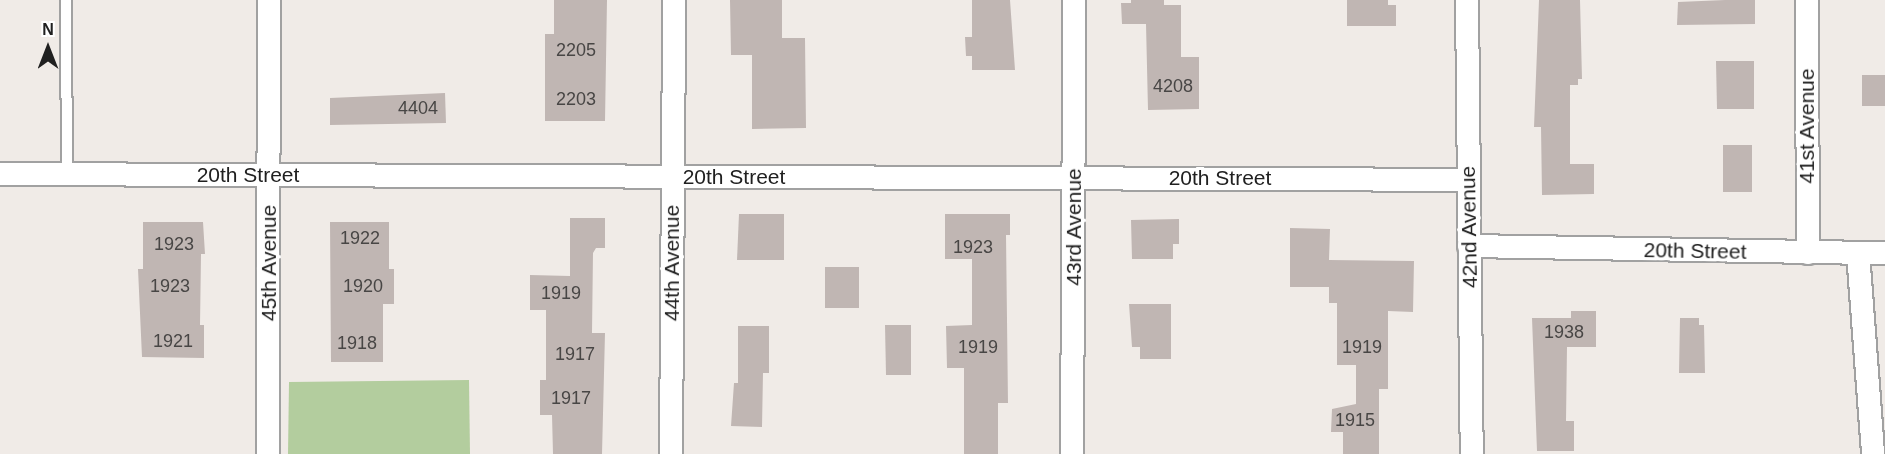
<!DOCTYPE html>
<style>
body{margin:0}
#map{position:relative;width:1885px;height:454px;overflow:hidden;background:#f0ebe7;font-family:Arial,sans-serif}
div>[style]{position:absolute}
.forest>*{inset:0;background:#b3cd9e}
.building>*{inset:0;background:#c0b6b3}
.roads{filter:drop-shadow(2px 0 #a1a1a1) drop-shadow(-2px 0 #a1a1a1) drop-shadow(0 2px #a1a1a1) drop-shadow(0 -2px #a1a1a1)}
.service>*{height:10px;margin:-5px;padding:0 5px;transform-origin:5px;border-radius:5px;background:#fff}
.minor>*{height:22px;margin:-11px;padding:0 11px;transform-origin:11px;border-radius:11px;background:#fff}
span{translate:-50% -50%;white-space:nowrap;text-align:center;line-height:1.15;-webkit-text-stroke:6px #fff;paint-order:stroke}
.number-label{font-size:18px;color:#484645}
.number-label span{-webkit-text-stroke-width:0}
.street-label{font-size:21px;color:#202020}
.north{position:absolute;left:18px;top:18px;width:60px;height:60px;-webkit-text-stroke:4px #fff;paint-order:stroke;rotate:0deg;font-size:16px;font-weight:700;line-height:24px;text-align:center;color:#202020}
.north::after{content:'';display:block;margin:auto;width:21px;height:27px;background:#202020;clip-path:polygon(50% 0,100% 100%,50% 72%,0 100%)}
</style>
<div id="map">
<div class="forest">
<i style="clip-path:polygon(469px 380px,470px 454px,288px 454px,289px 382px)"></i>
</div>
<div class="building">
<i style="clip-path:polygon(554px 0,607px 0,605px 121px,545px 121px,545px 34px,554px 34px)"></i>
<i style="clip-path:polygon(730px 0,782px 0,782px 38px,805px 38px,806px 128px,752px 129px,752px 55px,731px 55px)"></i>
<i style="clip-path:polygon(972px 0,1010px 0,1015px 70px,972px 70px,972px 56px,966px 56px,965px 37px,972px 37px)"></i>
<i style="clip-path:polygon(1131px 0,1164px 0,1164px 5px,1181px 5px,1181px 57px,1199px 57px,1199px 109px,1148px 110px,1146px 24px,1122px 24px,1121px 3px,1131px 3px)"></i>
<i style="clip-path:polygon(1347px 0,1388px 0,1388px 5px,1396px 5px,1396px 26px,1347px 26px)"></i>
<i style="clip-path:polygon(1539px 0,1580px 0,1582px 79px,1578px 79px,1578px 85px,1570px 85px,1570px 164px,1594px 164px,1594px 194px,1542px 195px,1541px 127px,1534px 127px)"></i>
<i style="clip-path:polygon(1725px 0,1755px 0,1755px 24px,1677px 25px,1678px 2px)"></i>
<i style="clip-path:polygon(1716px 61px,1754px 61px,1754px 109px,1717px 109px)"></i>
<i style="clip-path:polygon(1862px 75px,1885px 75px,1885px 106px,1862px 106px)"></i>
<i style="clip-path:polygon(445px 93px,446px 123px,330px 125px,330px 98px)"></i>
<i style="clip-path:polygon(1723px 145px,1752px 145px,1752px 192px,1723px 192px)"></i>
<i style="clip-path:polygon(739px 214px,784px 214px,784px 260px,737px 260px)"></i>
<i style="clip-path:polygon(945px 214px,1010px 214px,1010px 235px,1006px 235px,1008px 403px,998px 403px,998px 454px,964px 454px,964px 368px,947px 368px,946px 326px,972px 325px,972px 259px,945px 259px)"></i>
<i style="clip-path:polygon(570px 218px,605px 218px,605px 248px,596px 248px,593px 253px,592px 333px,605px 333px,602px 454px,553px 454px,552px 415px,540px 415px,540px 380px,546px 380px,546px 310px,530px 310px,530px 275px,570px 276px)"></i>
<i style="clip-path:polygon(1179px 219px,1179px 244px,1173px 244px,1173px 259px,1132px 259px,1131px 220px)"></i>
<i style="clip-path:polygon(143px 222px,203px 222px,205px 254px,201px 254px,200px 325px,204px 325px,204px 358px,142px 357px,138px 269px,143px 269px)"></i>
<i style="clip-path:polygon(330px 222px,389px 222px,389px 269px,394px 269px,394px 304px,383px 304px,383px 362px,331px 362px)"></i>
<i style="clip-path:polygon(1290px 228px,1330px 229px,1329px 260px,1414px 261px,1413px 312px,1388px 311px,1388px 389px,1379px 389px,1379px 454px,1343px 454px,1343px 432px,1331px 432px,1332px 409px,1356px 404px,1356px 365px,1337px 365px,1337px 303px,1329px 303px,1329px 287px,1290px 287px)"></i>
<i style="clip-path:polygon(825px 267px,859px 267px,859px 308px,825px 308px)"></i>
<i style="clip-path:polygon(1129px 304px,1171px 304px,1171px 359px,1140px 359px,1140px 347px,1132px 347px)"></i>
<i style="clip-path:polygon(1571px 311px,1596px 311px,1596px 347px,1567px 347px,1566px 421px,1574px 421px,1574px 451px,1537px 451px,1532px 318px,1571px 318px)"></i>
<i style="clip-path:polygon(1680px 318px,1699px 318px,1699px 325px,1704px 325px,1705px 373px,1679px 373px)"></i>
<i style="clip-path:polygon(885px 325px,911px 325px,911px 375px,886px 375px)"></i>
<i style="clip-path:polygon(738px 326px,769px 326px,769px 373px,763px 373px,762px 427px,731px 426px,734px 383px,738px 383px)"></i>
</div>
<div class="roads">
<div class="service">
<i style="left:66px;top:0;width:174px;rotate:89.7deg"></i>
</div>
<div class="minor">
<i style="left:1467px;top:0;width:454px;rotate:89.4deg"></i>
<i style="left:1807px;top:0;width:253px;rotate:89.8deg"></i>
<i style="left:0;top:174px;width:1468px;rotate:0.23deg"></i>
<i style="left:1469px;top:246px;width:416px;rotate:1deg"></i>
<i style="left:1858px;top:253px;width:202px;rotate:85.7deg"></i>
<i style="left:268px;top:454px;width:454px;rotate:-89.9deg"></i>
<i style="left:671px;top:454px;width:454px;rotate:-89.6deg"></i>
<i style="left:1072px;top:454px;width:454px;rotate:-89.7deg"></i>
</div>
</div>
<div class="number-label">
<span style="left:576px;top:50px">2205</span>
<span style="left:1173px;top:86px">4208</span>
<span style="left:576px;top:99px">2203</span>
<span style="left:418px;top:108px">4404</span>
<span style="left:360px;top:238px">1922</span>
<span style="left:174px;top:244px">1923</span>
<span style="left:973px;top:247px">1923</span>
<span style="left:170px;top:286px">1923</span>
<span style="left:363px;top:286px">1920</span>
<span style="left:561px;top:293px">1919</span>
<span style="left:1564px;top:332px">1938</span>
<span style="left:173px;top:341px">1921</span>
<span style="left:357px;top:343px">1918</span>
<span style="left:978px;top:347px">1919</span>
<span style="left:1362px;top:347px">1919</span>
<span style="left:575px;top:354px">1917</span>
<span style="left:571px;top:398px">1917</span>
<span style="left:1355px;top:420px">1915</span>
</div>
<div class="street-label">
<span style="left:1807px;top:126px;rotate:-90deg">41st Avenue</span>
<span style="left:248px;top:175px">20th Street</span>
<span style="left:734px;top:177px">20th Street</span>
<span style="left:1220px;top:178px">20th Street</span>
<span style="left:1074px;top:227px;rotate:-90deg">43rd Avenue</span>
<span style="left:1469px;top:227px;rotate:-91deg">42nd Avenue</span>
<span style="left:1695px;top:251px;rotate:1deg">20th Street</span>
<span style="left:269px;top:263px;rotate:-90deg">45th Avenue</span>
<span style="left:672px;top:263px;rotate:-90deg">44th Avenue</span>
</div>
<div class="north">N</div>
</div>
